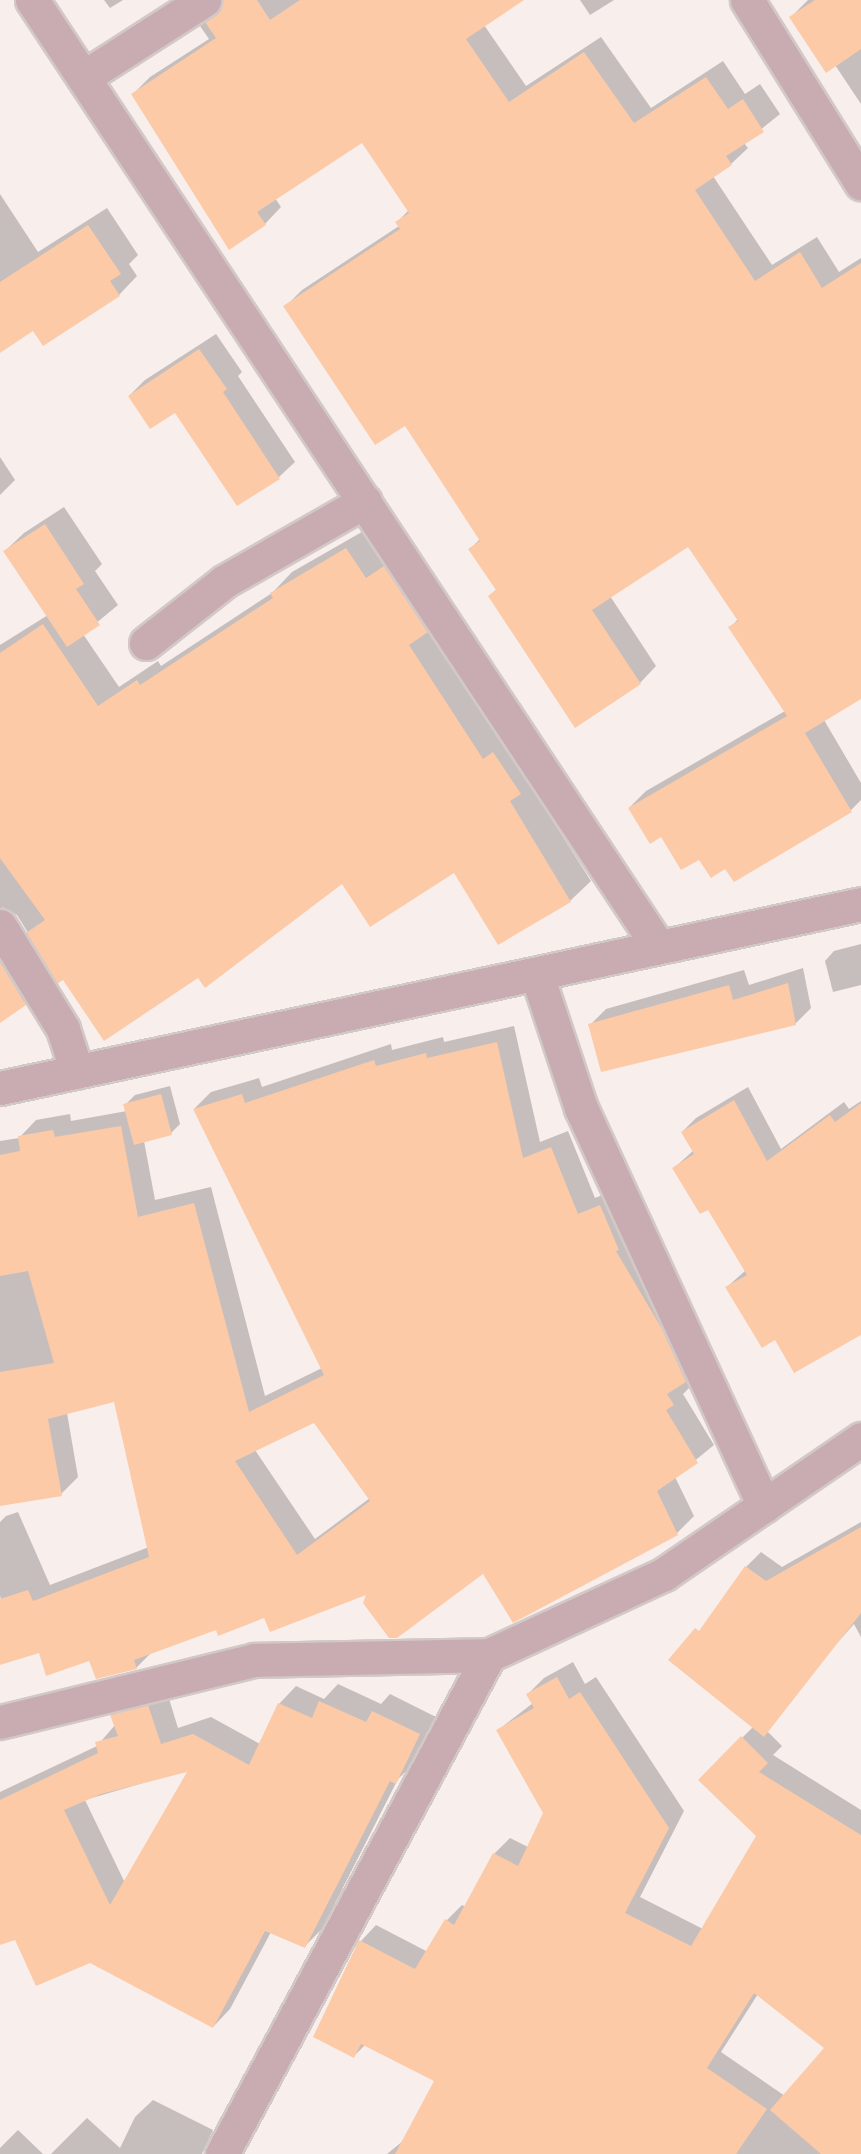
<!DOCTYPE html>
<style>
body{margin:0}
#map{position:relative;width:861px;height:2154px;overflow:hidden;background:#f8eeec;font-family:"PT Serif",serif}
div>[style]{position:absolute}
.shadow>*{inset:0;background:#0003}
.building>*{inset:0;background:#fdcaa7}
.roads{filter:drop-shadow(2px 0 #d2c9c7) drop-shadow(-2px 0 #d2c9c7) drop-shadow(0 2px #d2c9c7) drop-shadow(0 -2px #d2c9c7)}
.minor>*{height:33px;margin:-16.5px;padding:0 16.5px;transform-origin:16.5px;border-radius:16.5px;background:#c8acb2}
span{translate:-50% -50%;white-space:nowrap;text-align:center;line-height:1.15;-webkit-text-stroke:5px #f8eeec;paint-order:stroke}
</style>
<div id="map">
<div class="shadow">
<i style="clip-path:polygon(104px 0,123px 0,110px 8px)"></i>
<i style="clip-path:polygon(222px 0,521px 0,484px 25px,526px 86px,601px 37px,651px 108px,723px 61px,745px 94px,760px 84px,780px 114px,744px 143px,748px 148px,731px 164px,713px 176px,772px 265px,817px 237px,839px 272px,861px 258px,861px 697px,824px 720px,861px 783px,861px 800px,851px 810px,726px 867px,699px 858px,662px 835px,629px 808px,646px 791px,785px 711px,730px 628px,738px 619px,688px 545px,610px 596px,656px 666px,640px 683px,489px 596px,497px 589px,470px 549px,480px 539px,405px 424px,285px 307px,302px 290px,399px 226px,397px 222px,409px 210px,363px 141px,275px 198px,281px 207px,265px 224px,133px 94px,150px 77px,209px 39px,200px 26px,222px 6px)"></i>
<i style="clip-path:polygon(580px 0,614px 0,590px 15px)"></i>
<i style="clip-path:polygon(808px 0,861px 0,861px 104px,835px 65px,791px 17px)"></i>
<i style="clip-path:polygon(0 194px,38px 252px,107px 208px,138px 255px,129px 264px,137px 276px,119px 295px,33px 329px,0 351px)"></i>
<i style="clip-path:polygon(216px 334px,242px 372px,238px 376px,295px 462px,279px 477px,238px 504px,175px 411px,129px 396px,145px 380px)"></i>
<i style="clip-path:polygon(0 457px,15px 480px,0 495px)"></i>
<i style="clip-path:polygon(64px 507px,102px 564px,95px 571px,118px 605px,83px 634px,119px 687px,158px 661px,161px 666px,272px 593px,292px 572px,367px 529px,591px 881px,570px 901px,455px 871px,342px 882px,199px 976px,63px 978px,58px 981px,17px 915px,2px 907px,46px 983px,0 1021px,0 645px,48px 615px,5px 551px,24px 533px)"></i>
<i style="clip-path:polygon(861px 944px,861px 985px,833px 992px,825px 961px,834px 951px)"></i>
<i style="clip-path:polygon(803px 968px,811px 1008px,795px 1024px,590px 1025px,606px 1009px,744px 970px,749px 985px)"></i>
<i style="clip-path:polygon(evenodd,514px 1026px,540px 1142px,568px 1131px,595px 1198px,617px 1189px,703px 1364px,686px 1380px,690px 1387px,683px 1394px,714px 1445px,675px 1477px,694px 1516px,677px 1533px,513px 1621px,484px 1572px,369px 1592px,216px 1628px,152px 1652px,136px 1668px,41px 1652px,11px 1660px,0 1595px,0 1522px,6px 1516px,18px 1512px,50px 1585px,149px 1547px,115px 1400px,67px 1413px,78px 1477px,61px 1494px,0 1504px,0 1141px,19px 1138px,36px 1120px,70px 1114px,71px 1121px,127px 1111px,125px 1105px,135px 1095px,170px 1086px,180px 1124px,171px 1133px,144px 1141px,155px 1200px,211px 1187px,265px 1396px,322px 1368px,194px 1109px,211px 1092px,259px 1078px,262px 1087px,391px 1044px,392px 1050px,443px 1037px,444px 1042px,514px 1026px,314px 1421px,370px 1498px,315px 1539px,255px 1450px,314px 1421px)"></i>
<i style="clip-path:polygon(748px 1087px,781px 1149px,844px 1102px,849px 1109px,861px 1101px,861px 1331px,776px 1338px,727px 1287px,746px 1270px,709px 1208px,674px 1168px,694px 1150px,682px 1132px,696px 1118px)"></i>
<i style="clip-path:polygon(861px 1522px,861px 1637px,854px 1624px,822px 1660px,746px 1567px,761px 1552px,782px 1567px)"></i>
<i style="clip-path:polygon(evenodd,573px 1662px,585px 1684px,596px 1677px,684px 1811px,640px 1897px,703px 1929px,758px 1836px,700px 1780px,758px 1722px,782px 1746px,773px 1755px,861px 1810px,861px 2154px,387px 2154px,403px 2141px,436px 2081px,365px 2045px,354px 2056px,315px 2036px,361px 1941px,376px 1925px,428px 1952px,447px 1920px,462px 1905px,466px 1907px,494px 1854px,510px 1838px,528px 1847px,545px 1813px,498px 1730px,533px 1703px,528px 1694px,544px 1678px,573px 1662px,758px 1994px,827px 2048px,785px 2096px,721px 2052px,758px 1994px)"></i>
<i style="clip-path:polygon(evenodd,338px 1684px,381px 1704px,390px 1694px,436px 1717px,413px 1765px,398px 1779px,322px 1929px,305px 1946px,271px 1932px,230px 2009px,213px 2027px,90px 1962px,16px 1938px,0 1943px,0 1792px,97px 1746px,115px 1725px,111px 1715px,129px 1698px,166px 1689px,178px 1728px,211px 1717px,260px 1744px,279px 1704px,296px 1686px,324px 1699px,338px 1684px,191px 1769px,125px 1883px,85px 1800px,191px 1769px)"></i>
<i style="clip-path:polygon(153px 2100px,213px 2130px,202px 2154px,51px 2154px,87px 2118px,120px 2148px,135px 2117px)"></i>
<i style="clip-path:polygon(18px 2130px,43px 2154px,0 2154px,0 2148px)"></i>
</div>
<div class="building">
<i style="clip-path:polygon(223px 0,257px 0,270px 20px,300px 0,524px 0,466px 39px,509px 102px,584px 52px,634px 123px,706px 77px,728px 109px,743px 99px,764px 132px,726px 156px,732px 165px,695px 190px,755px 281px,800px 252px,822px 288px,861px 263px,861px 699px,805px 733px,852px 812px,734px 882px,725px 869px,711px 878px,699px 860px,681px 870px,661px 837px,650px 844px,628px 808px,787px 716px,728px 627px,738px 621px,688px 547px,592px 610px,641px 684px,575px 728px,488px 596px,496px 590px,468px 549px,480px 541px,405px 426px,375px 445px,283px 306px,400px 229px,395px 222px,409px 213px,362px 143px,257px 212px,266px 225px,229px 250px,131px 94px,216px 38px,205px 22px,220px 9px)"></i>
<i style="clip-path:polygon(815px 0,861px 0,861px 49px,826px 73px,789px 17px)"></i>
<i style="clip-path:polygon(88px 225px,121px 274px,110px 281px,120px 296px,43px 346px,33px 331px,0 353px,0 282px)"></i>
<i style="clip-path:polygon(199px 349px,227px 389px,223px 392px,280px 479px,237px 506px,175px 413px,150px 429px,128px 396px)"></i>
<i style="clip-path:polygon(45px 524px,84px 584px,76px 589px,100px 625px,67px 647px,3px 551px)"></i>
<i style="clip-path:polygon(346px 548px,366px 578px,384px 566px,428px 632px,409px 645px,483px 759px,493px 752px,521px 794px,510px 801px,571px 902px,498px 945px,454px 873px,370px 927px,342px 884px,205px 988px,198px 978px,104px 1041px,63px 980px,57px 984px,26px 933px,45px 920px,0 858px,0 653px,43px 624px,98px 706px,137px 680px,140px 685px,273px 598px,270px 593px)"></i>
<i style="clip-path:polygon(0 962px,26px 1005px,0 1023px)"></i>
<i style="clip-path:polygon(788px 983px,796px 1025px,601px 1072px,588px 1024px,729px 985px,733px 1000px)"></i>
<i style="clip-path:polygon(evenodd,497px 1042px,523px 1158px,551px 1147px,578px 1214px,600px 1205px,619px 1250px,616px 1251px,662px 1329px,686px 1382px,667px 1394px,674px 1405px,666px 1410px,698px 1463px,657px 1491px,678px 1535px,513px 1623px,483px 1574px,397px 1638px,389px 1638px,363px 1603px,366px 1595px,270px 1632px,264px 1618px,218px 1636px,216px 1630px,134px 1660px,137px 1669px,96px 1679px,89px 1661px,46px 1676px,39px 1653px,0 1665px,0 1599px,28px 1590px,33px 1601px,149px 1557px,114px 1402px,48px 1419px,62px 1496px,0 1506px,0 1372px,54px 1363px,28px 1271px,0 1276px,0 1155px,20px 1151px,18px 1136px,53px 1130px,55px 1137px,121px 1126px,138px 1217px,194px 1203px,249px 1412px,324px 1375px,193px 1109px,242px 1094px,245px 1103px,374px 1060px,376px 1066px,426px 1053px,427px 1058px,497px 1042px,314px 1423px,370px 1501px,297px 1555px,235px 1461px,314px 1423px)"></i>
<i style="clip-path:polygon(161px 1094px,172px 1135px,134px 1145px,123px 1104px)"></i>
<i style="clip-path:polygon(734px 1100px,767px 1161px,830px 1115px,835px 1122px,861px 1103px,861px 1335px,794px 1373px,775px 1340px,762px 1348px,725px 1287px,747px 1275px,708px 1210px,700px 1214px,672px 1168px,694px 1154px,681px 1132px)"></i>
<i style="clip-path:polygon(861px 1527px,861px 1613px,764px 1737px,668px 1660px,695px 1628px,699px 1631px,745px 1566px,766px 1581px)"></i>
<i style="clip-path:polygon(557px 1677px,569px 1699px,580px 1692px,669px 1828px,625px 1913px,691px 1946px,756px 1836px,698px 1780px,741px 1736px,768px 1763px,759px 1772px,861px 1835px,861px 2154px,821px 2154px,770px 2110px,824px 2048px,754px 1993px,707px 2068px,767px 2109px,736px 2154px,395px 2154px,434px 2081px,361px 2044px,354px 2058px,313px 2037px,359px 1940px,415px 1969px,445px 1919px,454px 1925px,493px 1853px,518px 1866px,543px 1813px,496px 1730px,534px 1708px,526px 1694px)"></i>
<i style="clip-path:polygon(evenodd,319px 1701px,366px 1722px,372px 1711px,420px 1734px,396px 1784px,390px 1781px,305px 1948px,265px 1931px,213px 2028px,90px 1963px,36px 1986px,15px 1940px,0 1945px,0 1800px,98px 1753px,95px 1742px,118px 1736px,110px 1715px,148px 1705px,161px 1744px,193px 1734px,249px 1765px,278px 1703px,312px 1718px,319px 1701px,187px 1772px,110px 1905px,64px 1810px,101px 1794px,187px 1772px)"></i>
</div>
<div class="roads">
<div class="minor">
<i style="left:32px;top:0;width:1134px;rotate:56.51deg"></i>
<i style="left:747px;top:0;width:216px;rotate:58.1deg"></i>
<i style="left:84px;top:77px;width:143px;rotate:-32.7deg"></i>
<i style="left:146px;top:643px;width:100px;rotate:-38.1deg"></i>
<i style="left:225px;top:581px;width:161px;rotate:-29.7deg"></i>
<i style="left:0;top:926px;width:121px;rotate:58.5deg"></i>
<i style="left:63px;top:1029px;width:45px;rotate:72deg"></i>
<i style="left:537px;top:975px;width:140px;rotate:71.7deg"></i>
<i style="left:581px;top:1108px;width:438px;rotate:65.3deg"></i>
<i style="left:0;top:1088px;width:880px;rotate:-12.06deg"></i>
<i style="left:0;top:1722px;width:261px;rotate:-13.7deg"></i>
<i style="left:254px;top:1660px;width:235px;rotate:-1.2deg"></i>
<i style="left:489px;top:1655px;width:193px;rotate:-24.8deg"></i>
<i style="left:664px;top:1574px;width:239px;rotate:-34.4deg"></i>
<i style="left:222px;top:2154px;width:566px;rotate:-61.85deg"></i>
</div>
</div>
</div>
